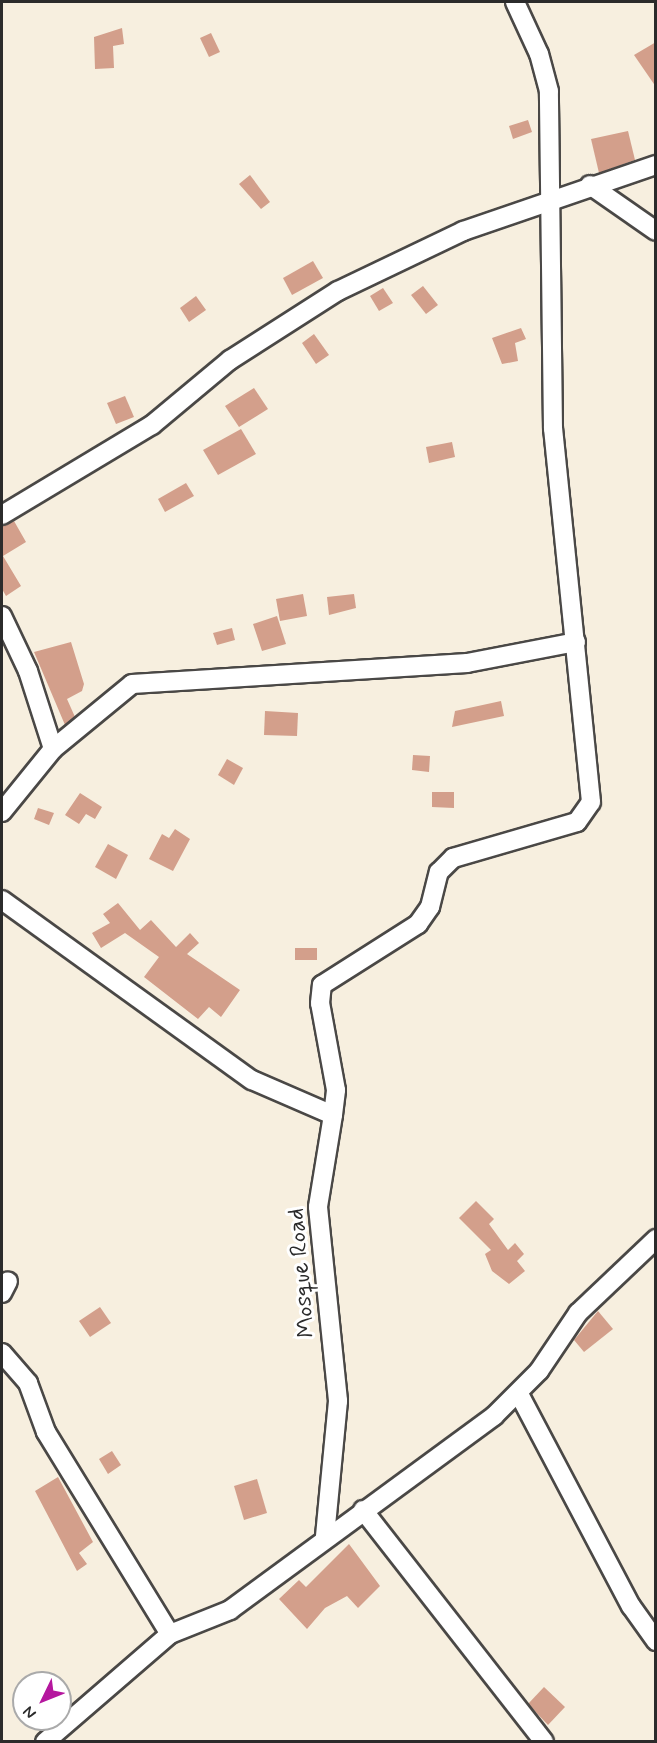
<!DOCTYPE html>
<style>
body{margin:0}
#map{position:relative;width:657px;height:1743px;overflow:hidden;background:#f7efdf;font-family:Mynerve,sans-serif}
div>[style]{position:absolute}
.building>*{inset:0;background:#d39f8b}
.roads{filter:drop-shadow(2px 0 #4a4846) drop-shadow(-2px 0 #4a4846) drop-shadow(0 2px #4a4846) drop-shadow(0 -2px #4a4846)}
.minor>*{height:18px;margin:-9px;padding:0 9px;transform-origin:9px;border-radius:9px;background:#fff}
span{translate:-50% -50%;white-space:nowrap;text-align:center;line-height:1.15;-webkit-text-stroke:6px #fff;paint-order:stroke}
.street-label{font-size:24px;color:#2b2b2b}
.frame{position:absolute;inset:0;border:3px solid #2b2b2b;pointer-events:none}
.north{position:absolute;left:12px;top:1671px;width:60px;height:60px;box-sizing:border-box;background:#fff;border:2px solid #aaa;border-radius:50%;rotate:227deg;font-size:16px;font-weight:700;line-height:24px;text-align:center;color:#2b2b2b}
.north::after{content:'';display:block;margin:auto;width:21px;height:27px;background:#b5179e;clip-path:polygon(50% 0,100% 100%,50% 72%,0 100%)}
</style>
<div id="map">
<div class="building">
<i style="clip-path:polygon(122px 28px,124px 44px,113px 46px,114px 68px,95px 69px,94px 37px)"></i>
<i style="clip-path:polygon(211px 33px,220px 52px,209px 57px,200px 38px)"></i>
<i style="clip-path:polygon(656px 42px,656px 87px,634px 55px)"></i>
<i style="clip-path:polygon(528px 120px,532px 132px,513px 139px,509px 126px)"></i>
<i style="clip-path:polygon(628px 131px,635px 160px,599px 173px,591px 139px)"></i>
<i style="clip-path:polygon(250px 175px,270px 202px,261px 209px,239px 184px)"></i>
<i style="clip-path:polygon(313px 261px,323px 278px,292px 295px,283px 278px)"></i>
<i style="clip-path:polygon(423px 286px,438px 305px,426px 314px,411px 295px)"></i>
<i style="clip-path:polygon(383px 288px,393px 303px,379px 311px,370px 296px)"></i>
<i style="clip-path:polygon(196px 296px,206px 310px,189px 322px,180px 308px)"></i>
<i style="clip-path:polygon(521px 328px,526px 339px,515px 343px,518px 361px,502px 364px,492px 338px)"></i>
<i style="clip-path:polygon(314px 334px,329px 355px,316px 364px,302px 343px)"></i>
<i style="clip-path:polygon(254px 388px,268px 409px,239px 427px,225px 406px)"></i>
<i style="clip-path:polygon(125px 396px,134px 417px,116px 424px,107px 403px)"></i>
<i style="clip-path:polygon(241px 429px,256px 454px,218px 475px,203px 450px)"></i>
<i style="clip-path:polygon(452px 442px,455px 457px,429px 463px,426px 447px)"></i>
<i style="clip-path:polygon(186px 483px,194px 496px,165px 512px,158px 499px)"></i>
<i style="clip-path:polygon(14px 521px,26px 542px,3px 556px,21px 586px,6px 596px,2px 589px,2px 526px)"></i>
<i style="clip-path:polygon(303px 594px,307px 616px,280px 621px,276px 599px)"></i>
<i style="clip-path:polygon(354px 594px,356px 608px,329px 615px,327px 597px)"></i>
<i style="clip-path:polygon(277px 616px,286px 644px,262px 651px,253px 624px)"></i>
<i style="clip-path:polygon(232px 628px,235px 640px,217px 645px,213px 633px)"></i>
<i style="clip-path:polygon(71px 642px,84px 684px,82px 691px,67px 699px,75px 717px,65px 725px,34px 652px)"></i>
<i style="clip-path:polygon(501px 701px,504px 716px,452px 727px,455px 711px)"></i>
<i style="clip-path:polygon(265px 711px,298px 713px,297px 736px,264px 735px)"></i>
<i style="clip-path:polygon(413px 755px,430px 756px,429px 772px,412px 770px)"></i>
<i style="clip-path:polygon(227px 759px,243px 768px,234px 785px,218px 775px)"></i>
<i style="clip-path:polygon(432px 792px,454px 792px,454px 808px,432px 807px)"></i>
<i style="clip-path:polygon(80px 793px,102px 807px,95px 819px,86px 814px,79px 824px,65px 815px)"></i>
<i style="clip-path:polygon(38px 808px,54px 813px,49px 825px,34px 819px)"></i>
<i style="clip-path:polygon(175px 829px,190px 839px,173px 871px,149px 859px,162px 834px,169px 838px)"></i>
<i style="clip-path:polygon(108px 844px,128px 855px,116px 879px,95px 867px)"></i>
<i style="clip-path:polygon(118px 903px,140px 930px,151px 920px,176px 947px,190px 933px,199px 943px,187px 954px,240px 990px,221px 1017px,209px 1007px,198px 1019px,144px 977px,159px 957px,125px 933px,101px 948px,92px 933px,110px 923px,103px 914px)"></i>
<i style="clip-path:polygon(295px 948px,317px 948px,317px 960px,295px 960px)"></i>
<i style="clip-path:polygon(476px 1201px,494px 1219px,489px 1224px,508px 1250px,515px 1243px,524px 1254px,517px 1261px,525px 1271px,509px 1284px,492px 1271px,485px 1254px,491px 1250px,459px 1218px)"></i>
<i style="clip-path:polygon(100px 1307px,111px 1323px,90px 1337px,79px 1321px)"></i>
<i style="clip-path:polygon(598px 1311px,613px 1329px,584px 1352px,574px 1340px)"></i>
<i style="clip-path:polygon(112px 1451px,121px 1465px,108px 1474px,99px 1459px)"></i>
<i style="clip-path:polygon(58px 1477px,93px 1542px,79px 1553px,87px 1564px,77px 1571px,35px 1491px)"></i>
<i style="clip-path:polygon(257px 1479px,267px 1513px,244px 1520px,234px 1486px)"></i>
<i style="clip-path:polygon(349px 1544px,380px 1586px,358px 1608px,347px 1596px,325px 1608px,307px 1629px,279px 1599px,299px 1580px,306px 1587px)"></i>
<i style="clip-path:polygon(544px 1687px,565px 1707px,548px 1725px,528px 1704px)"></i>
</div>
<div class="roads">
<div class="minor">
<i style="left:590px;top:185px;width:80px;rotate:34.9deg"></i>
<i style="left:2px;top:515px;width:175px;rotate:-31deg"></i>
<i style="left:152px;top:425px;width:102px;rotate:-39.8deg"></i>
<i style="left:230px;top:360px;width:128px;rotate:-32.6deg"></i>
<i style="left:338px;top:291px;width:139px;rotate:-25.6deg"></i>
<i style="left:463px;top:231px;width:204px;rotate:-18.9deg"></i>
<i style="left:2px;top:616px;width:61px;rotate:64.7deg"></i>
<i style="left:28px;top:671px;width:82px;rotate:72.2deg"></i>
<i style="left:53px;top:749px;width:81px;rotate:129deg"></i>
<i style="left:53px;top:749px;width:102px;rotate:-39.4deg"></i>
<i style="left:132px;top:684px;width:336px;rotate:-3.6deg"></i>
<i style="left:467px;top:663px;width:111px;rotate:-10.9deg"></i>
<i style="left:2px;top:900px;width:308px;rotate:35.8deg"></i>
<i style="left:252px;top:1080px;width:88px;rotate:23.4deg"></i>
<i style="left:333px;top:1115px;width:93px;rotate:99.3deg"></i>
<i style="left:318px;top:1207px;width:195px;rotate:84.1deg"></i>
<i style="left:338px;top:1401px;width:137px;rotate:95.5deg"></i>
<i style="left:333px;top:1115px;width:25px;rotate:-83deg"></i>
<i style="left:336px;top:1090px;width:88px;rotate:-100.4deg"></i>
<i style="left:320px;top:1003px;width:18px;rotate:-84deg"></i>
<i style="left:322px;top:985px;width:114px;rotate:-32.4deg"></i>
<i style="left:418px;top:924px;width:21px;rotate:-55deg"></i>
<i style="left:430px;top:907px;width:36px;rotate:-76deg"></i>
<i style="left:439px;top:872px;width:20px;rotate:-45deg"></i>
<i style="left:453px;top:858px;width:129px;rotate:-16.2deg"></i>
<i style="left:577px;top:822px;width:24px;rotate:-55deg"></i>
<i style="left:591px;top:802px;width:375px;rotate:-95.8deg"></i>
<i style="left:553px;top:429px;width:338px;rotate:-90.7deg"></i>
<i style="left:549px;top:91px;width:38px;rotate:-105deg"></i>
<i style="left:539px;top:54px;width:57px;rotate:-114.8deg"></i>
<i style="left:2px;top:1293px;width:13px;rotate:-63deg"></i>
<i style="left:2px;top:1353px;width:40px;rotate:49deg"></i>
<i style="left:28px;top:1383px;width:52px;rotate:69.8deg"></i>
<i style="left:46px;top:1432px;width:237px;rotate:58.5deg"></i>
<i style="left:519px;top:1394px;width:240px;rotate:62.2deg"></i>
<i style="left:631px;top:1606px;width:43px;rotate:54.5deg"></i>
<i style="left:363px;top:1510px;width:294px;rotate:52deg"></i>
<i style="left:45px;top:1742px;width:165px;rotate:-40.8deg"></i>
<i style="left:170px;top:1634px;width:65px;rotate:-21.8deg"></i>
<i style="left:230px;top:1610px;width:328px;rotate:-36.3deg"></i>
<i style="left:494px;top:1416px;width:64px;rotate:-45deg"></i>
<i style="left:539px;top:1371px;width:70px;rotate:-56.1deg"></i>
<i style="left:578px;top:1313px;width:108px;rotate:-43.5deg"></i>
</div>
</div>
<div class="street-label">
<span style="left:302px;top:1273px;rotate:-95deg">Mosque Road</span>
</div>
<div class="frame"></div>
<div class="north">N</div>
</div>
